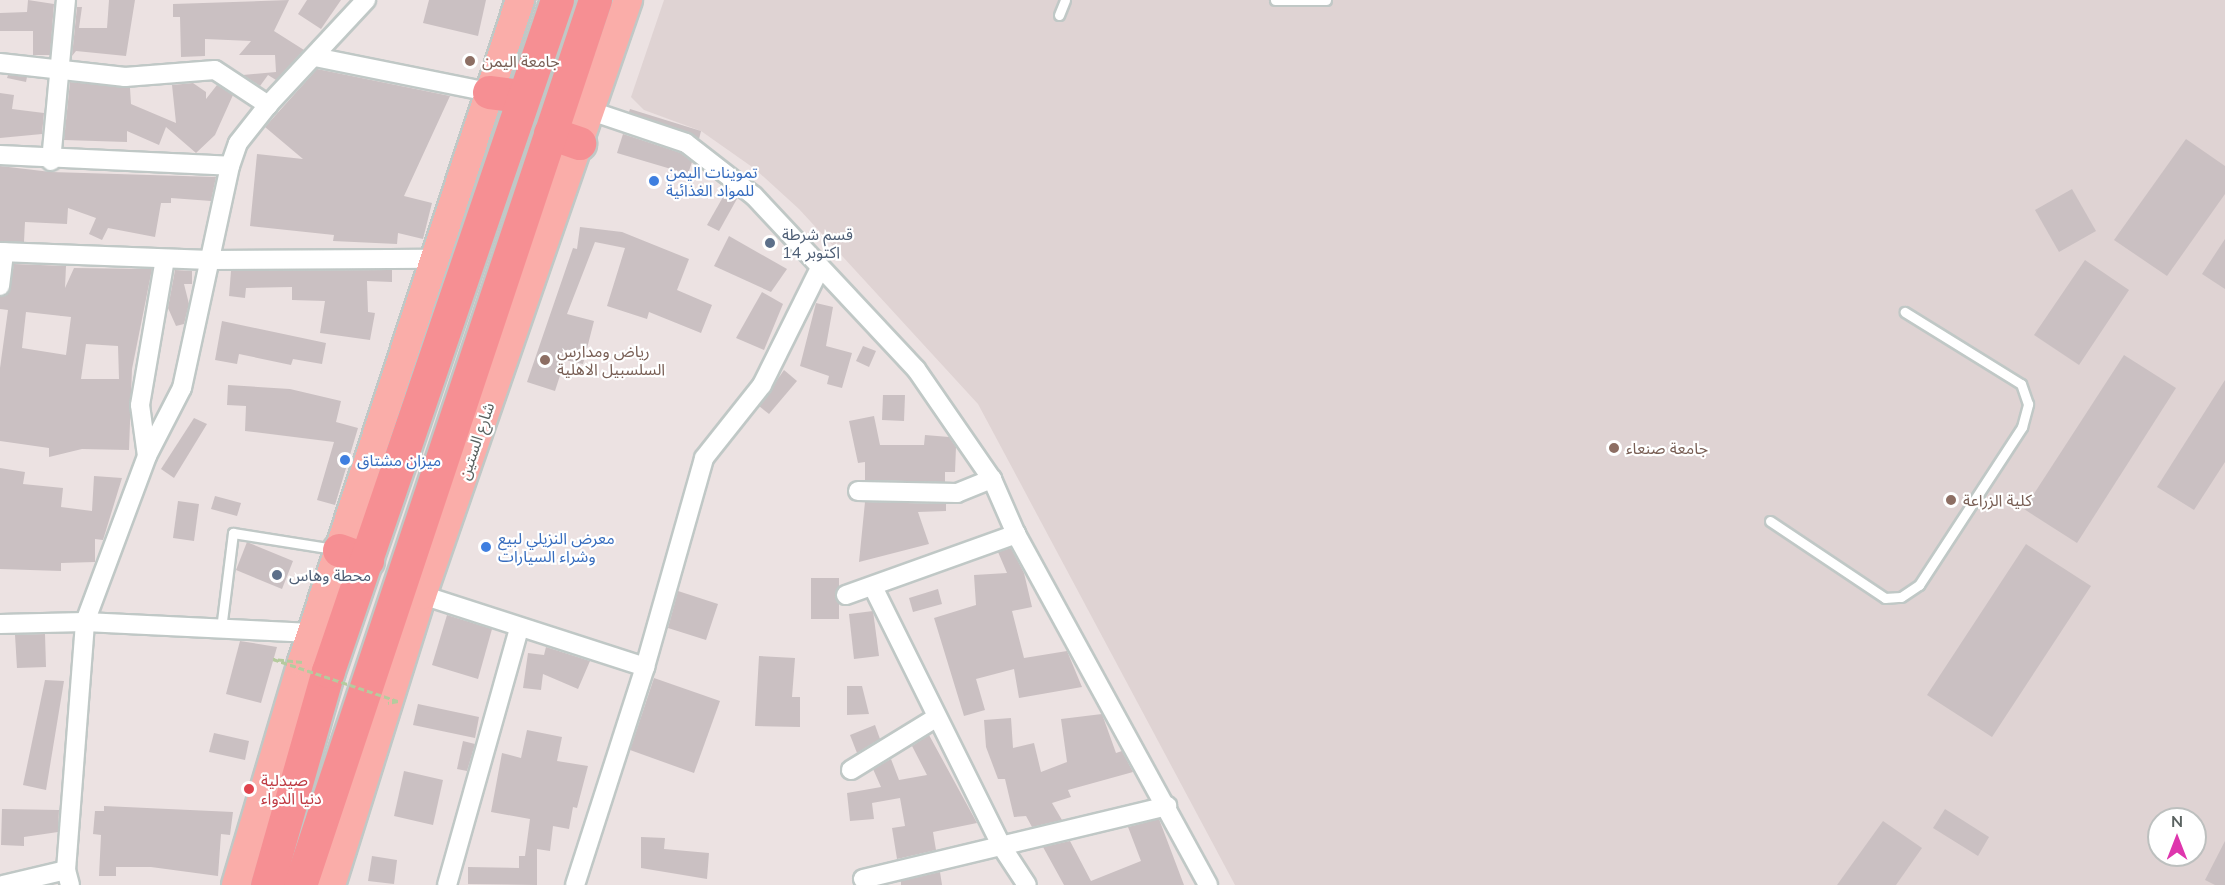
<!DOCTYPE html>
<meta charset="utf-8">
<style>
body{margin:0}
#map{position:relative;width:2225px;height:885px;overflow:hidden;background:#ece2e2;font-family:Mulish,"Noto Sans Arabic",sans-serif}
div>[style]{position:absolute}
.education>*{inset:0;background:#dfd3d3}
.building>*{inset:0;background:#cac0c2}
.roads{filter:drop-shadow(2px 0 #c0c8c6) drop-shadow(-2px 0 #c0c8c6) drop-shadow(0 2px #c0c8c6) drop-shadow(0 -2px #c0c8c6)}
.lane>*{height:9px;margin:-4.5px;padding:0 4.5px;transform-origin:4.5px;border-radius:4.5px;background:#fff}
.street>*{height:18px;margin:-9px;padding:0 9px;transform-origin:9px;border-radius:9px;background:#fff}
.primary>*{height:28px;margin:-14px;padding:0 14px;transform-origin:14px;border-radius:14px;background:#faada9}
.highway>*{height:33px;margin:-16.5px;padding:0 16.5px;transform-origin:16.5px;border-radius:16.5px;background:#f68f93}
.path-bridge>*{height:3px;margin-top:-1.5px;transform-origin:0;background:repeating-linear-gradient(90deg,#b5cb9e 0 6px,transparent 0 9px)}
.dots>*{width:16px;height:16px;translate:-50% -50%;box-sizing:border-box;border:3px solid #fff;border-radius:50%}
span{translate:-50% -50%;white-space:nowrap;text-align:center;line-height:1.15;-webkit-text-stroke:4.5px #fff;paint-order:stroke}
.education-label{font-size:16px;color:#785e54}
.left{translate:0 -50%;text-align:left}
.shop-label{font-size:16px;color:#366cbe}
.service-label{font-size:16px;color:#4e5e75}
.street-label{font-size:16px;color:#5a6260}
.health-label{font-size:16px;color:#be3a42}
.north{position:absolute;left:2147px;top:807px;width:60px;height:60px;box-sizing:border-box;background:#fff;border:2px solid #bdc0bf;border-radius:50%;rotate:0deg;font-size:16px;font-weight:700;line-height:24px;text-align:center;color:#5a6260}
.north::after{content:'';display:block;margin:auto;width:21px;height:27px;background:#de36ad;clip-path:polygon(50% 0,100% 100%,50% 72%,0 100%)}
</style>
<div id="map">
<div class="education">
<i style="clip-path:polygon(evenodd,664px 0,2225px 0,2225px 885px,1235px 885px,978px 404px,799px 209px,755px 169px,701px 131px,644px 110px,631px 97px,664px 0,2159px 819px,2195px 819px,2195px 855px,2159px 855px,2159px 819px)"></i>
</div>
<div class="building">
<i style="clip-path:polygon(28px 0,54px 4px,50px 55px,33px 55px,33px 31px,0 31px,0 13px,27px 12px)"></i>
<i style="clip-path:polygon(109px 0,135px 0,126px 56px,76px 51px,72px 56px,77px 7px,82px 7px,79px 28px,107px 28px)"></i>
<i style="clip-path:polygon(289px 0,274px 31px,304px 50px,276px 80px,268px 75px,260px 86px,243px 75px,276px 72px,275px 55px,239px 55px,251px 41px,205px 39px,205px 56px,181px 57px,180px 17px,173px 17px,173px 4px)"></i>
<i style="clip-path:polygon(307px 0,341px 0,321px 29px,298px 14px)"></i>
<i style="clip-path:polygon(429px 0,486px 0,478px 36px,423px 23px)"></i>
<i style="clip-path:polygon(317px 69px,450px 96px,404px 196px,432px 203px,423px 239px,398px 233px,397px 244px,333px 241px,334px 235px,250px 226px,257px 154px,303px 159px,265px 127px)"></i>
<i style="clip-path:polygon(8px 75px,27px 77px,26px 82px,7px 78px)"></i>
<i style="clip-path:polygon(70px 82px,130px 88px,131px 104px,176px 123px,172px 85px,193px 83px,206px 92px,206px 99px,217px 85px,233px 95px,215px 135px,196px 153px,166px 127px,159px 145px,127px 131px,127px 142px,64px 140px)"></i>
<i style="clip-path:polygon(0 93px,14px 95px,12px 109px,44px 113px,42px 134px,0 138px)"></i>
<i style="clip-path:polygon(630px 109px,701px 131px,699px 139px,629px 112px)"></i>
<i style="clip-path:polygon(623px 134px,681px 153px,692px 162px,688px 174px,617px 153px)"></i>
<i style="clip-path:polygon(2186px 139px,2225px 166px,2225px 194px,2167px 276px,2114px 240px)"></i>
<i style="clip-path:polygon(0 166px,51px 172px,216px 177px,211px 201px,171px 198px,171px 203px,161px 203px,155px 237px,108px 228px,102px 240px,89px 234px,96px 218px,68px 208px,67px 224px,25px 222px,24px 242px,0 241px)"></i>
<i style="clip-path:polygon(2072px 189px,2096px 231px,2059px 252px,2035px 210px)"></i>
<i style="clip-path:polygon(727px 190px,738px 197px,719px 231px,707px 225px)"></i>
<i style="clip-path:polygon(580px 227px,622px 232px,689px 259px,677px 290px,712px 305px,701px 333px,649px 312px,647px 319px,607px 306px,625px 248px,595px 242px,567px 314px,594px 321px,583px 364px,565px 360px,555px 391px,527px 382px,573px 248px,577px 249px)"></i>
<i style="clip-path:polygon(729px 236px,787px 269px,771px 292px,714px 266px)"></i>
<i style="clip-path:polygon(2225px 239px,2225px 289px,2202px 274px)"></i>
<i style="clip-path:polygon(2085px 260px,2129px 290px,2079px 365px,2034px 335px)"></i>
<i style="clip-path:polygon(evenodd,14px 264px,66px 266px,65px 288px,74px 268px,152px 269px,132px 369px,129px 450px,82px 449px,49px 457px,49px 448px,0 441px,0 368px,8px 310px,0 309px,0 297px,9px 292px,14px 264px,26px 312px,71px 317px,66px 355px,22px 348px,26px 312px,14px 264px,86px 344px,118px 346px,119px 379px,81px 379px,86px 344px)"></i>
<i style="clip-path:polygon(175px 270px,192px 271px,192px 284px,184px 284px,189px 304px,184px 324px,176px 326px,168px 308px)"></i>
<i style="clip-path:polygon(392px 270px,392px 282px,367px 281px,368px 312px,375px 313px,370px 340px,320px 333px,325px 301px,292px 300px,292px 287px,246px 288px,245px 298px,229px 296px,231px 271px)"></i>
<i style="clip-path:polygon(762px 292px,783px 304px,764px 350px,736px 338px)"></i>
<i style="clip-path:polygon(816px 303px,833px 307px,826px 346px,852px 353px,842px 388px,827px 384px,829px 376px,800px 366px)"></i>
<i style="clip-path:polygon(222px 321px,326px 343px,322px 364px,293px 359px,291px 365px,239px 354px,237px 364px,215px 360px)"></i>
<i style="clip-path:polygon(863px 346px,876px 351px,869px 367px,856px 361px)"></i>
<i style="clip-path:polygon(2124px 355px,2176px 388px,2077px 543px,2024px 509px)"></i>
<i style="clip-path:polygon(784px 370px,797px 381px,769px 414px,759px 406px)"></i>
<i style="clip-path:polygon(2225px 380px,2225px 462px,2194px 510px,2157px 487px)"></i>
<i style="clip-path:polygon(228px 385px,290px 389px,341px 401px,336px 422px,358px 428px,335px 505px,317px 500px,334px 442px,245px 431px,246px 406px,227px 405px)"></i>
<i style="clip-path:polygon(883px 395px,905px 395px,904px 421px,882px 420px)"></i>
<i style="clip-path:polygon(874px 416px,880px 445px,924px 445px,925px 435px,949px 437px,956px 447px,955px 472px,945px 472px,945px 482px,865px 480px,865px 462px,858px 463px,849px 421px)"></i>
<i style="clip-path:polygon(194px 418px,207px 424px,174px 478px,161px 469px)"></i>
<i style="clip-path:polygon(0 468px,25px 472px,23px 484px,63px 488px,61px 507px,92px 511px,94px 476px,122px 478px,103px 540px,95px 539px,95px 562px,61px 563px,61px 571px,0 569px)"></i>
<i style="clip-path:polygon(215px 496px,241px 503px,237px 516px,211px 509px)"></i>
<i style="clip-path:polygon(178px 501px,199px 504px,194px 541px,173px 538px)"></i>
<i style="clip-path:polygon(865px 502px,946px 504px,946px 511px,918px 512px,929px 544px,859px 562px)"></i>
<i style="clip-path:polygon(247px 542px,293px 561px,282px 589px,236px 570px)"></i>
<i style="clip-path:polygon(2026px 544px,2091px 586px,1992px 737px,1927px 695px)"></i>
<i style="clip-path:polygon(1011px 548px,1024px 573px,1032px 607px,1012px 611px,1024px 658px,1067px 651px,1082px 687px,1019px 698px,1014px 669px,976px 679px,985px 710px,964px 716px,934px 618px,976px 605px,974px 575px,1007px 573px,998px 552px)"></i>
<i style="clip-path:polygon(811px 578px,839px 578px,839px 619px,811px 619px)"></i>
<i style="clip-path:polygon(938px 589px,942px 604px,913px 612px,909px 598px)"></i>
<i style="clip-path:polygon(678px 591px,718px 604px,706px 640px,668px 628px)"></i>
<i style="clip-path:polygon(873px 611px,879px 656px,854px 659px,849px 614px)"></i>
<i style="clip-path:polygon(447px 615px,492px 629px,478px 679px,432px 665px)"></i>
<i style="clip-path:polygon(45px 634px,46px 667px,17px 668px,15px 635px)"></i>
<i style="clip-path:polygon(240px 641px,277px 647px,261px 703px,226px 694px)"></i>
<i style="clip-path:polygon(546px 647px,590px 661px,578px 689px,543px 674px,541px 690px,523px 688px,528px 653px,544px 655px)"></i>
<i style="clip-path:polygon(759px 656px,795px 658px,792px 697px,800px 697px,800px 727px,755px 726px)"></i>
<i style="clip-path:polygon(654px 678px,720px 701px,694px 773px,630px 750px)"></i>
<i style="clip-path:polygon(45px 680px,64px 681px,46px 790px,23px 785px)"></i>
<i style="clip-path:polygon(847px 686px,862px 686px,869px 714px,847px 715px)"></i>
<i style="clip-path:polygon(418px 704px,479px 717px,475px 738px,413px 725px)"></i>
<i style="clip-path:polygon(1102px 714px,1116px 753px,1122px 751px,1133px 772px,1068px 790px,1071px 797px,1052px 803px,1062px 820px,1032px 827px,1026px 816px,1014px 817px,1005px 779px,998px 779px,986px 747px,984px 720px,1011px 718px,1013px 748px,1034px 743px,1041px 772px,1067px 762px,1061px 719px)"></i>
<i style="clip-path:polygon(875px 725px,880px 739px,857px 753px,850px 735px)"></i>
<i style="clip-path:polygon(527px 730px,562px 737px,557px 761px,588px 766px,577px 808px,573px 807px,569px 829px,553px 826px,550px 851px,537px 849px,537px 885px,468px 884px,468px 867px,519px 868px,519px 856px,525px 856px,530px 819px,491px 812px,502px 753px,521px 758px)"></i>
<i style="clip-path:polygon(214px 733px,249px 741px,245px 760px,209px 752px)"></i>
<i style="clip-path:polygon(929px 735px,977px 823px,933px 832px,936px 850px,897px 859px,892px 828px,905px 826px,900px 798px,872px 803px,874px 819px,850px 821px,847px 793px,881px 787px,873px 769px,891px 759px,899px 780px,927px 775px,912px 746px)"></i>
<i style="clip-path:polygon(463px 741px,475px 744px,467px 771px,457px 769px)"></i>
<i style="clip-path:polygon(404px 771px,443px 780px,433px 825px,394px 816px)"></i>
<i style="clip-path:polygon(104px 806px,233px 812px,230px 835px,221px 834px,218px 876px,151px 867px,116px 867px,116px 876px,99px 876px,101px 835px,93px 834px,95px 811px,104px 811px)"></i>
<i style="clip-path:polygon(2px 809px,59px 810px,58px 832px,24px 837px,24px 846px,1px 845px)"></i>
<i style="clip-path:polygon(1945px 809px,1989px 837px,1978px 856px,1933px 828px)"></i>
<i style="clip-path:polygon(1159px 819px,1184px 885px,1064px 885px,1043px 847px,1070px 841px,1091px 881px,1141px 861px,1128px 827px)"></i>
<i style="clip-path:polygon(1883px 821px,1922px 848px,1896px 885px,1837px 885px)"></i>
<i style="clip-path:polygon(641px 837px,665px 838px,664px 849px,709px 853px,707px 879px,641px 868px)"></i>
<i style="clip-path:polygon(2225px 841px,2225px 885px,2215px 885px,2205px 880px)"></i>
<i style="clip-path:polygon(372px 856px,397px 860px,394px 884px,368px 881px)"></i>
<i style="clip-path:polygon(940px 872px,942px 885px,901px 885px,901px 881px)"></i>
</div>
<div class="roads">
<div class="lane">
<i style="left:1275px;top:0;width:51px"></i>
<i style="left:1059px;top:15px;width:16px;rotate:-68deg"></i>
<i style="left:1770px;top:521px;width:138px;rotate:33.8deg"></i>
<i style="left:1885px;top:598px;width:16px;rotate:-4deg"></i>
<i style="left:1901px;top:597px;width:22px;rotate:-34deg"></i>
<i style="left:1919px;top:585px;width:189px;rotate:-56.9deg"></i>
<i style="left:2022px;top:427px;width:24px;rotate:-75deg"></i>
<i style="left:2028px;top:404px;width:21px;rotate:-109deg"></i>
<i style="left:2021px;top:384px;width:137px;rotate:-148.2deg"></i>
<i style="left:221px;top:629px;width:97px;rotate:-82.9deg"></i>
<i style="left:233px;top:533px;width:102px;rotate:9deg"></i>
</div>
<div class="street">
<i style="left:315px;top:57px;width:177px;rotate:11.4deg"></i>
<i style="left:0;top:63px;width:126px;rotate:6.4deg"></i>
<i style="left:125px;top:77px;width:90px;rotate:-4.4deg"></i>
<i style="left:215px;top:70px;width:64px;rotate:33.4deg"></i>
<i style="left:591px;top:111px;width:100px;rotate:18.6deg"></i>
<i style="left:686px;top:143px;width:86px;rotate:37.9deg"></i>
<i style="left:754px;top:196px;width:237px;rotate:46.9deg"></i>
<i style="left:916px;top:369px;width:134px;rotate:55.4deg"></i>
<i style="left:992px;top:479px;width:60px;rotate:66.4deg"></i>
<i style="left:1016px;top:534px;width:400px;rotate:61.3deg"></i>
<i style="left:0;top:155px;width:230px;rotate:2.7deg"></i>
<i style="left:51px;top:161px;width:162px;rotate:-84.7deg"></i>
<i style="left:0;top:252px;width:210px;rotate:2.2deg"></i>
<i style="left:210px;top:260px;width:224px;rotate:-0.3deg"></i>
<i style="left:0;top:286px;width:34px;rotate:-83deg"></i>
<i style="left:147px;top:456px;width:51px;rotate:-97.8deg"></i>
<i style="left:140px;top:405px;width:148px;rotate:-80.3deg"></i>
<i style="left:858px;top:491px;width:99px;rotate:1.2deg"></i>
<i style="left:957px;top:493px;width:38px;rotate:-22deg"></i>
<i style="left:874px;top:589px;width:288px;rotate:63.6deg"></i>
<i style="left:1002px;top:847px;width:45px;rotate:56.7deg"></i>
<i style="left:413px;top:592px;width:244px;rotate:17.9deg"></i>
<i style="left:846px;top:595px;width:181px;rotate:-19.7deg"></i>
<i style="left:0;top:624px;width:85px;rotate:-1.3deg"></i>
<i style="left:85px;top:622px;width:227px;rotate:2.8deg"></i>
<i style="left:851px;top:770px;width:101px;rotate:-31.6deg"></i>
<i style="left:863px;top:879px;width:313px;rotate:-13.5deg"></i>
<i style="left:3px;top:885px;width:65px;rotate:-13.4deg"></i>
<i style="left:70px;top:885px;width:16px;rotate:-105deg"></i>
<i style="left:66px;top:870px;width:249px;rotate:-85.6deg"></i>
<i style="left:85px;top:622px;width:177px;rotate:-69.5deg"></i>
<i style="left:147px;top:456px;width:76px;rotate:-62.8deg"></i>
<i style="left:182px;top:388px;width:227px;rotate:-77.8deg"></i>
<i style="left:230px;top:166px;width:24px;rotate:-71deg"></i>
<i style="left:238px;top:143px;width:48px;rotate:-51.7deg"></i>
<i style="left:268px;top:105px;width:144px;rotate:-47deg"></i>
<i style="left:447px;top:885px;width:267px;rotate:-74.3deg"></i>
<i style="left:575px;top:885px;width:229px;rotate:-72.2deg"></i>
<i style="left:645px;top:667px;width:217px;rotate:-74.2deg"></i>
<i style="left:704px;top:458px;width:93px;rotate:-51.5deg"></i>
<i style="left:762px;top:385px;width:131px;rotate:-63.6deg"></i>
</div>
<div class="primary">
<i style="left:236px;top:885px;width:233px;rotate:-73.5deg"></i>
<i style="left:302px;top:662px;width:697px;rotate:-71.77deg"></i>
<i style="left:331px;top:885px;width:304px;rotate:-72.6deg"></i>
<i style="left:422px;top:595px;width:630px;rotate:-70.9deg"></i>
</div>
<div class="highway">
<i style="left:489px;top:92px;width:33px;rotate:7deg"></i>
<i style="left:550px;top:133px;width:31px;rotate:19deg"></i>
<i style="left:339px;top:550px;width:30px;rotate:20deg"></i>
<i style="left:267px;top:885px;width:223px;rotate:-74.1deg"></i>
<i style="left:328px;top:671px;width:709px;rotate:-71.16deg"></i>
<i style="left:300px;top:885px;width:933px;rotate:-71.57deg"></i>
</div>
</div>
<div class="path-bridge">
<i style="left:302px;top:662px;width:29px;rotate:-174deg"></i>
<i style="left:273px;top:659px;width:132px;rotate:18.6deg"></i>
<i style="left:398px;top:701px;width:10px;rotate:169deg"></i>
</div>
<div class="dots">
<i style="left:470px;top:61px;background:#8d6e63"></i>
<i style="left:654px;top:181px;background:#3f7fe0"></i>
<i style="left:770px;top:243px;background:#5c6f8a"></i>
<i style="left:545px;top:360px;background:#8d6e63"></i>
<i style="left:1614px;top:448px;background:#8d6e63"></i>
<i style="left:345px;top:460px;background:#3f7fe0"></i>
<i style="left:1951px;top:500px;background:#8d6e63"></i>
<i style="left:486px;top:547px;background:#3f7fe0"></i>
<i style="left:277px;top:575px;background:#5c6f8a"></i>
<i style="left:249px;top:789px;background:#e0444e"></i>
</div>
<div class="education-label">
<span class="left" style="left:482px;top:61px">جامعة اليمن</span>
<span class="left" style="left:557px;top:360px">رياض ومدارس<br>السلسبيل الاهلية</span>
<span class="left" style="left:1626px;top:448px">جامعة صنعاء</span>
<span class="left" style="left:1963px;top:500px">كلية الزراعة</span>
</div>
<div class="shop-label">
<span class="left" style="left:666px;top:181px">تموينات اليمن<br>للمواد الغذائية</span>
<span class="left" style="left:357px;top:460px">ميزان مشتاق</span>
<span class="left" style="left:498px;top:547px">معرض النزيلي لبيع<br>وشراء السيارات</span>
</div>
<div class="service-label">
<span class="left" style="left:782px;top:243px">قسم شرطة<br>14 اكتوبر</span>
<span class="left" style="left:289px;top:575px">محطة وهاس</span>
</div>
<div class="street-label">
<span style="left:476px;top:441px;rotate:-71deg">شارع الستين</span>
</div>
<div class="health-label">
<span class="left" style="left:261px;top:789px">صيدلية<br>دنيا الدواء</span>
</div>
<div class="north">N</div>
</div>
